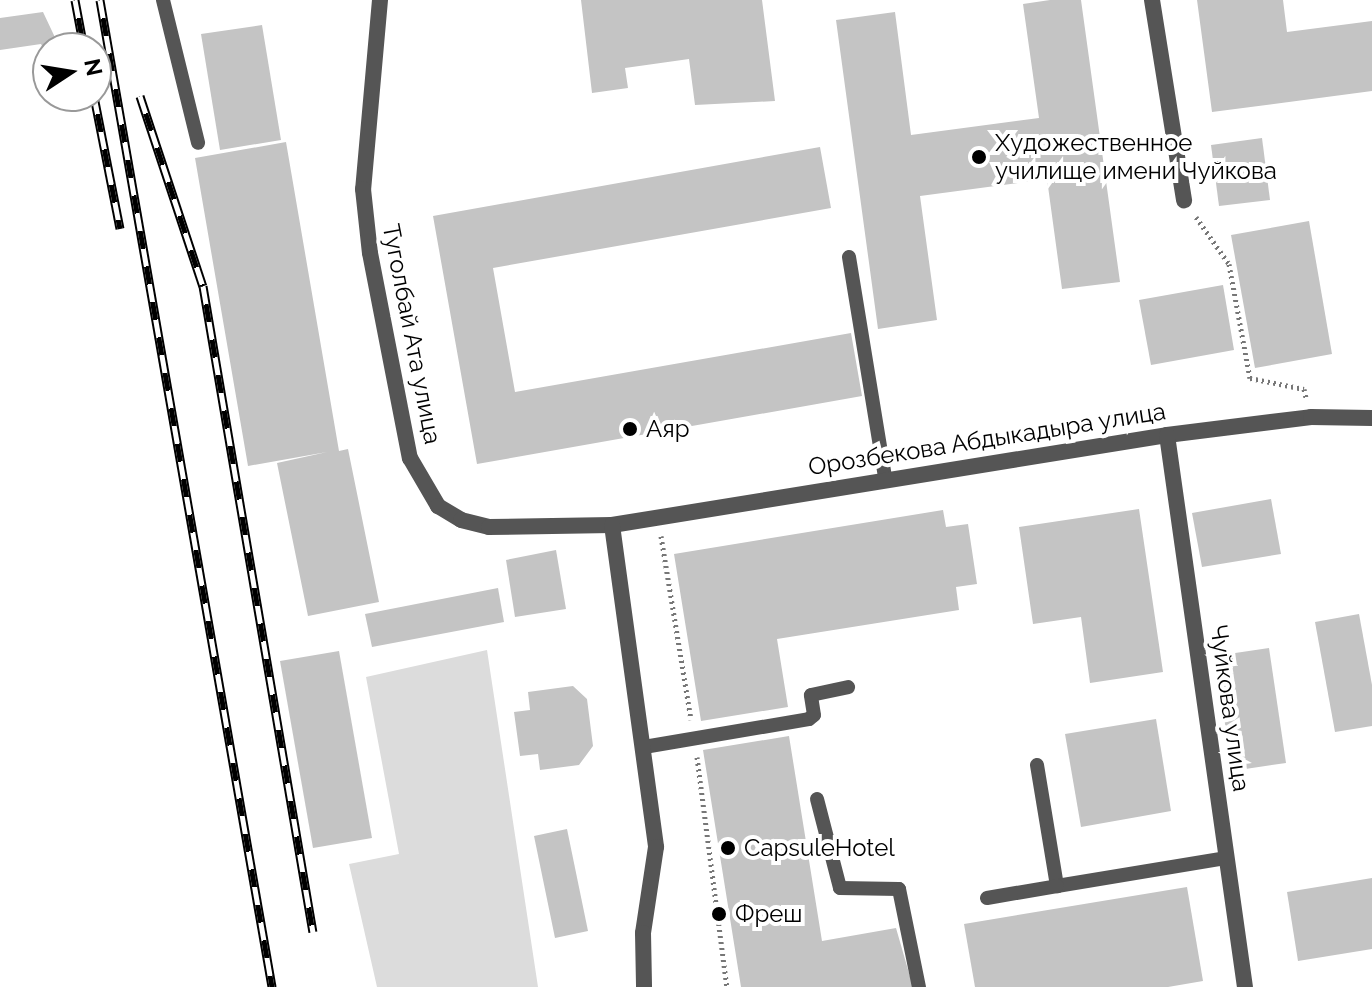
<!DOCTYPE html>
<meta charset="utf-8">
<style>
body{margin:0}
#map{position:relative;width:1372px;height:987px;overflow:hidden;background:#fff;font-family:Raleway,sans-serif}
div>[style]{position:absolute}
.green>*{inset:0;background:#dcdcdc}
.building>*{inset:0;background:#c4c4c4}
.path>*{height:5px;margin-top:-2.5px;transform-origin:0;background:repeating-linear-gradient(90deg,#777 0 2px,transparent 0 6px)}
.lane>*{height:14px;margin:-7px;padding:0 7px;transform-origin:7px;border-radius:7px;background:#555}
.street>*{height:16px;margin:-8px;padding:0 8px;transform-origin:8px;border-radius:8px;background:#555}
.rail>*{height:9px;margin-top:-4.5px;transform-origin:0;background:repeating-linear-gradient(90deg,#fff 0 18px,#000 0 36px);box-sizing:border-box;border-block:2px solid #000}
.dots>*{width:22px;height:22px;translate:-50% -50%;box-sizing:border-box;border:4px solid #fff;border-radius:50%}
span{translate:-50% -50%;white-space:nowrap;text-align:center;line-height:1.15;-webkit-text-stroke:8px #fff;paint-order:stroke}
.poi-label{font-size:24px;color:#000}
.left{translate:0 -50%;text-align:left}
.street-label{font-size:24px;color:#000}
.north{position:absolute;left:32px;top:32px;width:80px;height:80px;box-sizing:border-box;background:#fff;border:2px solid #999;border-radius:50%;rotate:78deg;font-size:22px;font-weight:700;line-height:32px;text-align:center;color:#000}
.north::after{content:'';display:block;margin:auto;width:28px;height:36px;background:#000;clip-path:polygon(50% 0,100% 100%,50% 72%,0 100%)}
</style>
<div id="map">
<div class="green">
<i style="clip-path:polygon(487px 650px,538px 987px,377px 987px,349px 864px,399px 854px,366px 677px)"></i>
</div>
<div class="building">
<i style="clip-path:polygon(581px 0,762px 0,775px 101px,695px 105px,689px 59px,625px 68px,628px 88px,592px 93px)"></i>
<i style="clip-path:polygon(1050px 0,1081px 0,1120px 282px,1062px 289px,1047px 179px,920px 196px,937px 320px,878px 329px,836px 20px,895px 12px,911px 135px,1039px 118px,1023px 4px)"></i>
<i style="clip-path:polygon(1197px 0,1283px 0,1287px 32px,1372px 21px,1372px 91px,1212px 112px)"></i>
<i style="clip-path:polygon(43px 12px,60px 48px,48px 48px,48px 58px,41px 44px,0 50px,0 18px)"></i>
<i style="clip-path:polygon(262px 25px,281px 140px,220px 150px,201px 34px)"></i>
<i style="clip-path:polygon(1262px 138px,1270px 200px,1219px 206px,1211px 145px)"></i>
<i style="clip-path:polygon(286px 142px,339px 451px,348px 449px,379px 602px,308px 616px,277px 463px,327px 452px,248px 466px,195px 158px)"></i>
<i style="clip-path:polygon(820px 147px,831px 208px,493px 268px,515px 392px,851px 333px,862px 396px,477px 464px,433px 216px)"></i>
<i style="clip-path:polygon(1309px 221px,1332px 354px,1255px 368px,1231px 235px)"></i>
<i style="clip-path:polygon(1223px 285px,1234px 350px,1151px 365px,1139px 300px)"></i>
<i style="clip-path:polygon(1271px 499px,1281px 554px,1202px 567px,1192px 513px)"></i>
<i style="clip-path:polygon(1139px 509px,1163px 672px,1090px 683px,1081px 617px,1033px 624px,1019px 527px)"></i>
<i style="clip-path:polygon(943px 510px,946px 527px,968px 524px,977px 584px,956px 587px,959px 610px,777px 639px,788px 707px,701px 721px,674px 554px)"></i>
<i style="clip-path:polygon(556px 550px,566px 609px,515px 617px,506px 560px)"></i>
<i style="clip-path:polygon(498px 588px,504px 622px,372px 647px,365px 614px)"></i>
<i style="clip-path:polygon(1359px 614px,1372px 685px,1372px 726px,1335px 732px,1315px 622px)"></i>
<i style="clip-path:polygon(1269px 648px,1286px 763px,1232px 771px,1215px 656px)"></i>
<i style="clip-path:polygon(339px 651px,372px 838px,313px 848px,280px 661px)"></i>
<i style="clip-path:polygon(573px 686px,587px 699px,593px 746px,579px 765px,540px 770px,538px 754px,520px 756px,514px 712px,530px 710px,528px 692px)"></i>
<i style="clip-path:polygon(1156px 719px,1171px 811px,1081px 827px,1065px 734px)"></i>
<i style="clip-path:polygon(789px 736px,822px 941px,896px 928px,913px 987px,741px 987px,703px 750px)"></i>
<i style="clip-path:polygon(567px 829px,588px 931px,555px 938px,534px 836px)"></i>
<i style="clip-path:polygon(1372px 878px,1372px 949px,1298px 961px,1287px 892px)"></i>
<i style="clip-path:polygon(1187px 887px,1203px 981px,1168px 987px,975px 987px,964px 924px)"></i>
</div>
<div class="path">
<i style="left:1196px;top:217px;width:57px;rotate:54.9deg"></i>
<i style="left:1229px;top:264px;width:116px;rotate:79.6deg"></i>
<i style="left:1250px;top:378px;width:55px;rotate:11.5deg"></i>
<i style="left:1304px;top:389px;width:9px;rotate:77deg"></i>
<i style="left:661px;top:536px;width:186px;rotate:80.7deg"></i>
<i style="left:697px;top:757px;width:232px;rotate:82.6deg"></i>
</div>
<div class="lane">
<i style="left:163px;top:0;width:147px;rotate:76.2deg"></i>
<i style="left:849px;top:257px;width:224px;rotate:80.7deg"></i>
<i style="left:644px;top:747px;width:167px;rotate:-9.6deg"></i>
<i style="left:809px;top:719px;width:6px;rotate:-39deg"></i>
<i style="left:814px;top:715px;width:20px;rotate:-99deg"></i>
<i style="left:811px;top:695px;width:38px;rotate:-12deg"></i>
<i style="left:1037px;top:765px;width:123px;rotate:80.6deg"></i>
<i style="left:1057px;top:886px;width:172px;rotate:-9.4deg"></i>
<i style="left:817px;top:799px;width:92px;rotate:75.5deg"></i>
<i style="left:840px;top:888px;width:59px;rotate:1deg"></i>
<i style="left:899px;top:889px;width:100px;rotate:78.5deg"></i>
<i style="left:987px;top:898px;width:71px;rotate:-9.7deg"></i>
</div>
<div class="street">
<i style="left:380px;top:0;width:190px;rotate:95.1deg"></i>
<i style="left:363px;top:189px;width:64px;rotate:83.8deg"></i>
<i style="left:370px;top:253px;width:209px;rotate:79deg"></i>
<i style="left:410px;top:458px;width:56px;rotate:59.7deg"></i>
<i style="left:438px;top:506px;width:27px;rotate:31deg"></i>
<i style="left:461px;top:520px;width:29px;rotate:14deg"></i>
<i style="left:489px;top:527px;width:123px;rotate:-0.9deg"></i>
<i style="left:612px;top:525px;width:562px;rotate:-9.21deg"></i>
<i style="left:1167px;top:435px;width:145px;rotate:-7.1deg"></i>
<i style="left:1311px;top:417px;width:61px;rotate:0.9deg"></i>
<i style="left:1152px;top:0;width:203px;rotate:80.9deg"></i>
<i style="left:1167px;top:435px;width:557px;rotate:81.96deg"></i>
<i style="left:612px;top:525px;width:325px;rotate:82.2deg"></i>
<i style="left:656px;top:847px;width:87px;rotate:98.6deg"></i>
<i style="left:643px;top:933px;width:54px;rotate:88.9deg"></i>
</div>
<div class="rail">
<i style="left:75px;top:0;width:49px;rotate:79.4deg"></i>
<i style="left:100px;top:0;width:1002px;rotate:80.11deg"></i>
<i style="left:94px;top:96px;width:135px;rotate:78.9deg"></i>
<i style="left:140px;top:96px;width:200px;rotate:71.7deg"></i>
<i style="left:203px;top:286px;width:655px;rotate:80.34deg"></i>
</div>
<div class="dots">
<i style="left:979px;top:157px;background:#000"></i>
<i style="left:630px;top:429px;background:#000"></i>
<i style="left:728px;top:848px;background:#000"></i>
<i style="left:719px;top:914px;background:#000"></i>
</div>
<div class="poi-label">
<span class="left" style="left:995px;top:157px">Художественное<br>училище имени Чуйкова</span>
<span class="left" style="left:646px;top:429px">Аяр</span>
<span class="left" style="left:744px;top:848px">CapsuleHotel</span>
<span class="left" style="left:735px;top:914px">Фреш</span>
</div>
<div class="street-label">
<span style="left:412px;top:334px;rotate:79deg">Туголбай Ата улица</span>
<span style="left:987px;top:439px;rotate:-9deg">Орозбекова Абдыкадыра улица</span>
<span style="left:1230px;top:708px;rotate:82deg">Чуйкова улица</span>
</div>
<div class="north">N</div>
</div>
